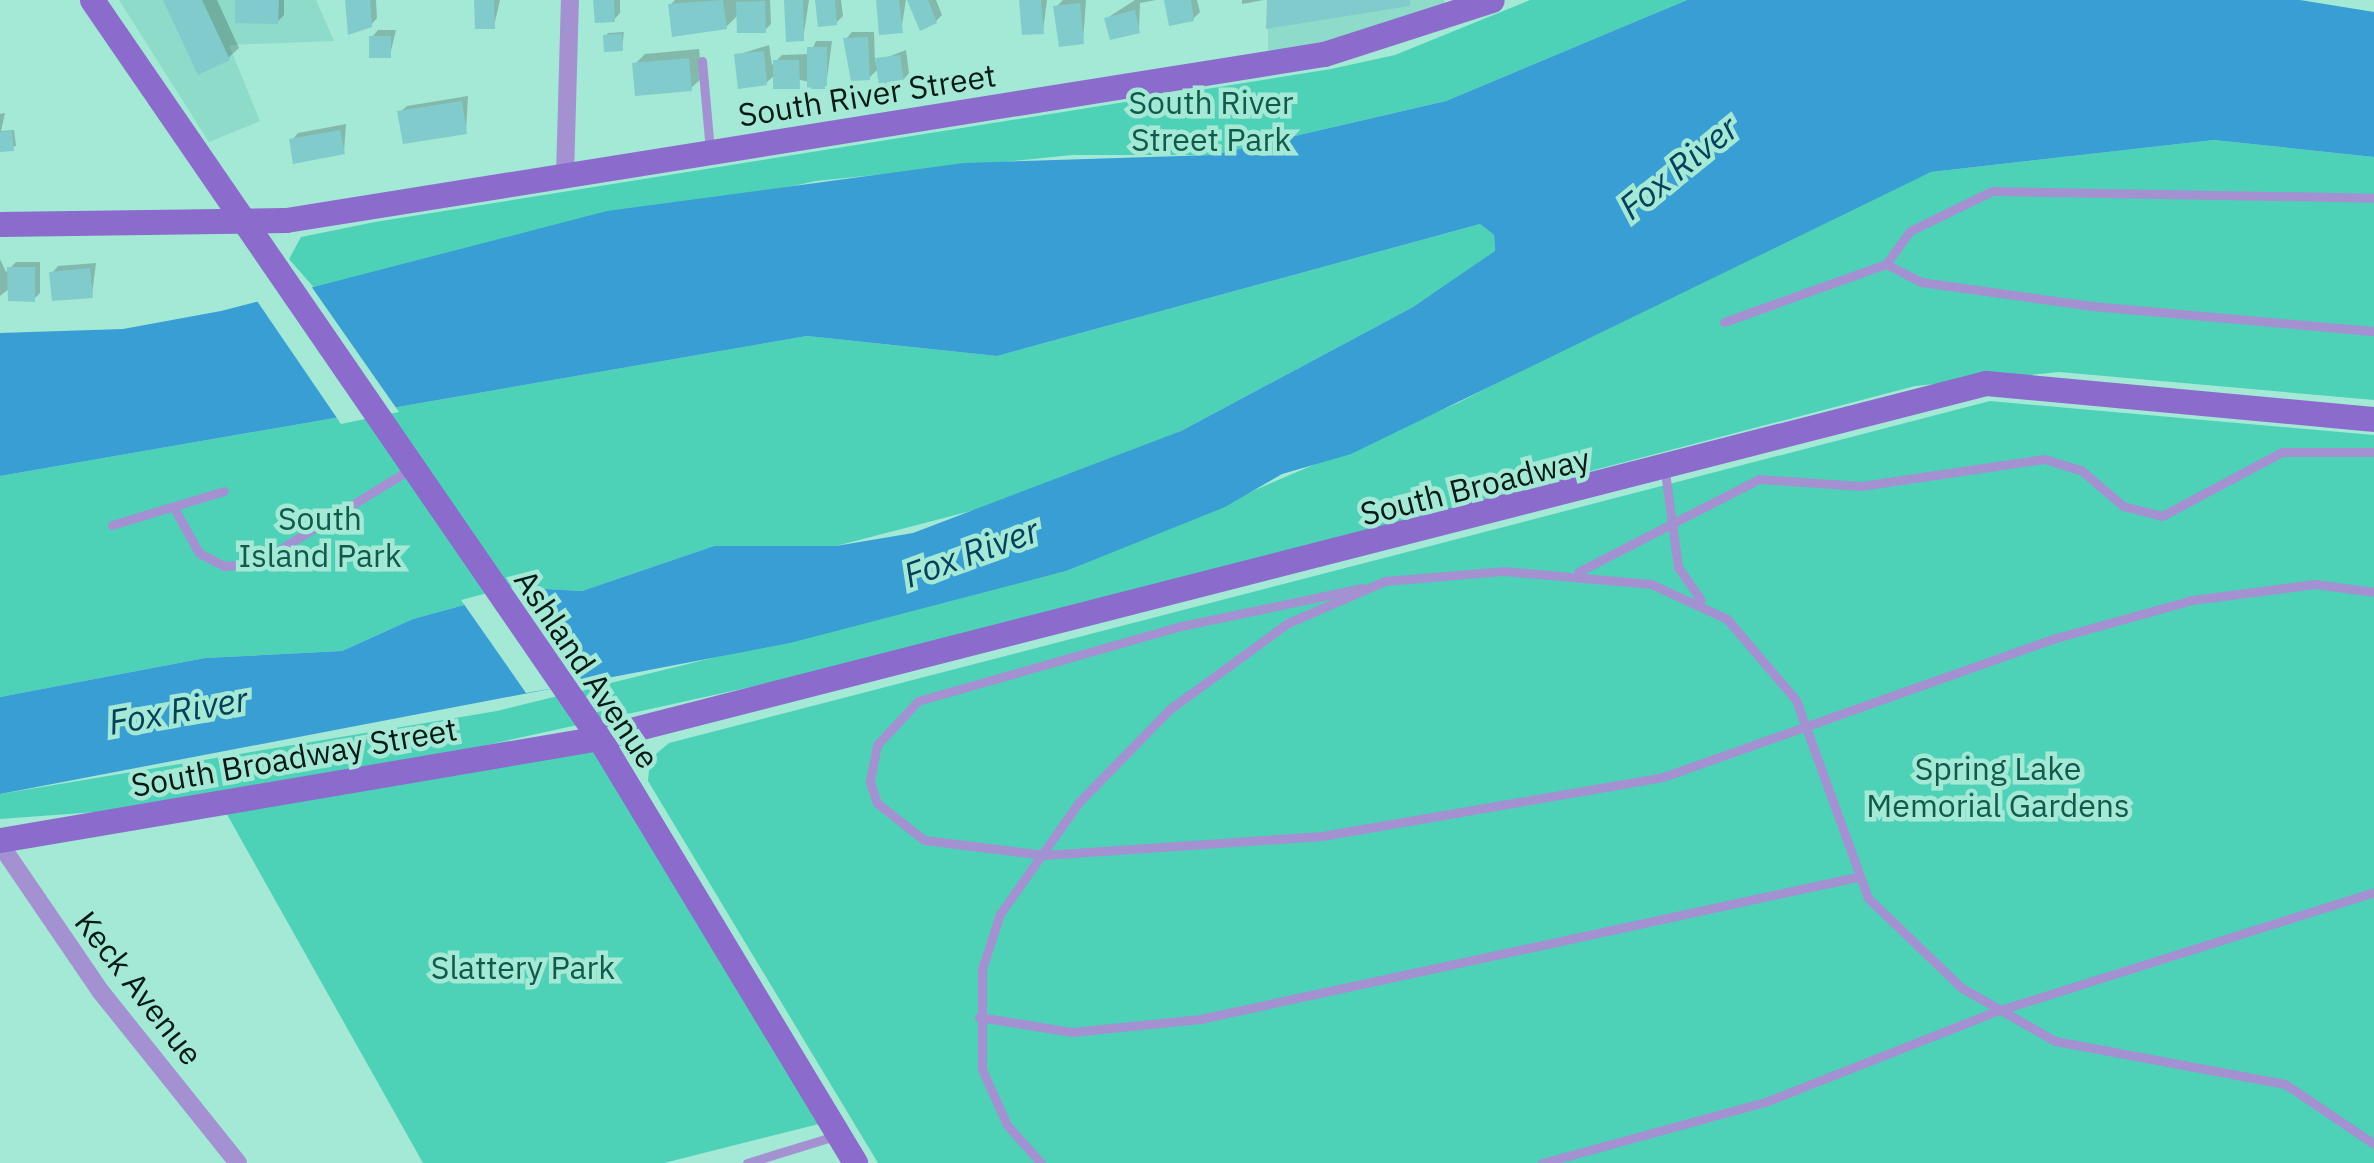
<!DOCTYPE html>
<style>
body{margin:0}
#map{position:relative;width:2374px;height:1163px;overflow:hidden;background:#a4e8d6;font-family:"IBM Plex Sans",sans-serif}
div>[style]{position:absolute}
.built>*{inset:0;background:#8edbc9}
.green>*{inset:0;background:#4ed2b7}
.water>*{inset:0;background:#389ed4}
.pier>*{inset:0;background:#a4e8d6}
.shadow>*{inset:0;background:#0003}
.building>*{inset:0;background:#82cbcc}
.lane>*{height:9px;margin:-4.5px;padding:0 4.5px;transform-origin:4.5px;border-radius:4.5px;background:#a391d2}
.street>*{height:18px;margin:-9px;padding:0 9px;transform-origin:9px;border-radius:9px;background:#a391d2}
.secondary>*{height:25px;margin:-12.5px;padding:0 12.5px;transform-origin:12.5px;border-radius:12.5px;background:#8b6bcc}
span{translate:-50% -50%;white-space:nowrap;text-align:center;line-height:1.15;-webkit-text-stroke:9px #a4e8d6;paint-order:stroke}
.street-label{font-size:32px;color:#001a15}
.park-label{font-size:32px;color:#105b4d}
.water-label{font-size:35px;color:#05405c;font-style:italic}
</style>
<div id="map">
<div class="built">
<i style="clip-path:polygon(119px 0,316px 0,334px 41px,229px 45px,260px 121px,209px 142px)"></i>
<i style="clip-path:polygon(1268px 0,1444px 0,1447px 17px,1268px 60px)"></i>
</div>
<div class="green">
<i style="clip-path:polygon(1530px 0,1687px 0,1446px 101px,1213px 155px,1072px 155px,816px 181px,316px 290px,289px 259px,301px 237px,375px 222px,1331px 69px,1395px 55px)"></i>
<i style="clip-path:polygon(2214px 140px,2374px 157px,2374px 400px,2059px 372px,1915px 386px,850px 665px,446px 754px,96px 812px,0 819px,0 794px,497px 711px,1066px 571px,1458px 403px,1737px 258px,1931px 172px)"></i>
<i style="clip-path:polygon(1480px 224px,1494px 235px,1495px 252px,1413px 307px,1181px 431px,1021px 498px,836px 546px,714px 546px,582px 591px,526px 588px,413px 619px,342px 651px,205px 658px,0 697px,0 476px,807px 336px,997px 356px)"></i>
<i style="clip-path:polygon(1990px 401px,2374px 435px,2374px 1163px,878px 1163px,648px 781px,650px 759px,669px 743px)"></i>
<i style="clip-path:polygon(599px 738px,831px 1121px,664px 1163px,423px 1163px,220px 802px)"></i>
</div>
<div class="water">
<i style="clip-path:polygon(1687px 0,2300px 0,2374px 12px,2374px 157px,2214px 140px,1931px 172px,1351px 454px,1282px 474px,1225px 507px,1066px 571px,790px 643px,0 794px,0 697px,205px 658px,342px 651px,413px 619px,526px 588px,582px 591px,714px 546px,836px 546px,913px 533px,1181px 431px,1413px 307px,1495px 251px,1494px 235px,1480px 224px,997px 356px,807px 336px,0 476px,0 333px,123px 329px,221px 311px,607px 211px,964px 163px,1213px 155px,1446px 101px)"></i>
</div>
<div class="pier">
<i style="clip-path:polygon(311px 286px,399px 412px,341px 424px,255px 298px)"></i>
<i style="clip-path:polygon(518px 585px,584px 683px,526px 693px,461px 600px)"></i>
</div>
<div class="shadow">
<i style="clip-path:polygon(166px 0,217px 0,239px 48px,228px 58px)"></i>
<i style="clip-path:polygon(238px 0,284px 0,284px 15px,277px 22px)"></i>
<i style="clip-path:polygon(348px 0,376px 0,377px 18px,371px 25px)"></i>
<i style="clip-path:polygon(477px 0,500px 0,494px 26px)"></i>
<i style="clip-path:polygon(596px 0,620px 0,620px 13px,614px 20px)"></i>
<i style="clip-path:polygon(675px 0,770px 0,771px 24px,765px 30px,739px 14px,726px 27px,670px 5px)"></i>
<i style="clip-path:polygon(787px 0,809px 0,803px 39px)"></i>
<i style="clip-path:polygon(818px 0,841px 0,843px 16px,836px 23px)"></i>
<i style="clip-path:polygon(878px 0,906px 0,901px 31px)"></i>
<i style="clip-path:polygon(910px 0,936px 0,942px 15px,936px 21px)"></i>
<i style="clip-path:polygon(1021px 0,1047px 0,1043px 31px)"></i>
<i style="clip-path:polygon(1063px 0,1086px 0,1083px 42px,1056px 7px)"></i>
<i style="clip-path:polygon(1135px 0,1156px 0,1140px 3px,1139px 30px,1107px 18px)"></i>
<i style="clip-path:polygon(1167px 0,1197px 0,1200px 12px,1193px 19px)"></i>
<i style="clip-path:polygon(1242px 0,1264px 0,1242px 4px)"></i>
<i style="clip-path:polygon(378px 30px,396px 30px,390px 55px,372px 37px)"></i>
<i style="clip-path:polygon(624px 32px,622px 49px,606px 36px,608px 33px)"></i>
<i style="clip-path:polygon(852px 32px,874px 32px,875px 62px,906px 50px,909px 73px,903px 80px,879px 68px,869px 78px,846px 39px)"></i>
<i style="clip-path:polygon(816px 41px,832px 41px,826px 86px,776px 74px,766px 83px,737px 55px,769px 45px,772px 65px,782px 55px,810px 54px)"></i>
<i style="clip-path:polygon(699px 49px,702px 78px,691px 88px,635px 64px,645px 54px)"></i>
<i style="clip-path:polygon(468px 96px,466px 131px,400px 112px,407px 106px)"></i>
<i style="clip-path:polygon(5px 113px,1px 131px,14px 130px,16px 146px,0 150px,0 114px)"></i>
<i style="clip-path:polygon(346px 124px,344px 152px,292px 140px,298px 133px)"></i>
<i style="clip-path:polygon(0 259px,6px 272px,16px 262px,40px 262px,40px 293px,34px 299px,10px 288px,0 296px)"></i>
<i style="clip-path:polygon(96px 263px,92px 295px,52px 273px,58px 266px)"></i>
</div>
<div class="building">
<i style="clip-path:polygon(163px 0,202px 0,230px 60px,198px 75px)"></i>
<i style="clip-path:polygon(235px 0,279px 0,278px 24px,235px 23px)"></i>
<i style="clip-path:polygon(345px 0,370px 0,372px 27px,348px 35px)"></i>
<i style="clip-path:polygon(474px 0,494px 0,495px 29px,475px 29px)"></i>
<i style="clip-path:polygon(593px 0,614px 0,615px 22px,595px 23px)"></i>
<i style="clip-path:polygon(723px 0,727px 29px,672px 37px,668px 4px)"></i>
<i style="clip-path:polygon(784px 0,803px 0,804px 41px,786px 42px)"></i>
<i style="clip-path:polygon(815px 0,835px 0,837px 25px,818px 27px)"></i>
<i style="clip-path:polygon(876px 0,899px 0,903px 33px,879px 35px)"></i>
<i style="clip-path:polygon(907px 0,928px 0,937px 23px,920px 31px)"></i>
<i style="clip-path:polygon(1019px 0,1041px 0,1044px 34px,1022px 35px)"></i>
<i style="clip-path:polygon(1164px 0,1191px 0,1194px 21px,1169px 26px)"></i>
<i style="clip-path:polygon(1267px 0,1410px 0,1410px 6px,1266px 29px)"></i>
<i style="clip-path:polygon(765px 1px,766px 33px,737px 33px,736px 2px)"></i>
<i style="clip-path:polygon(1080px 3px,1084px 44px,1059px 47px,1053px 6px)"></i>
<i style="clip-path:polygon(1135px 10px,1140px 33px,1110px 40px,1104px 18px)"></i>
<i style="clip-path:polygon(622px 34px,623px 51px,604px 52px,603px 35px)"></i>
<i style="clip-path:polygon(369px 36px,391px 36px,391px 58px,369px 58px)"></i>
<i style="clip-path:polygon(868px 37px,870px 80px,851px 81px,843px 38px)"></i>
<i style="clip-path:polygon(807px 47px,827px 47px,827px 89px,807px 89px)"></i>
<i style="clip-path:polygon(764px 51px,767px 85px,738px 89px,734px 54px)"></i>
<i style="clip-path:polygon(900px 55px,904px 82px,879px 86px,875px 58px)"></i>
<i style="clip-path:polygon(689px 58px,692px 91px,635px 96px,632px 63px)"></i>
<i style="clip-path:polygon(773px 60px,799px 60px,800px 89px,773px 89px)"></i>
<i style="clip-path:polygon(462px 101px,467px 134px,403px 144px,397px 111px)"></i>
<i style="clip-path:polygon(340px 130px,345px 154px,293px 164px,289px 139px)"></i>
<i style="clip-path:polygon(12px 131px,14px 151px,0 152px,0 132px)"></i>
<i style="clip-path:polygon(7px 267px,35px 267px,35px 302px,8px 301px)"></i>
<i style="clip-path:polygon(90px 268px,93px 298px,52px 301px,49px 272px)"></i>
</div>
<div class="lane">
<i style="left:702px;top:61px;width:89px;rotate:84.9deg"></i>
<i style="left:1886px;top:264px;width:39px;rotate:27deg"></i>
<i style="left:1921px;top:282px;width:173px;rotate:8deg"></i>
<i style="left:2092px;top:306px;width:283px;rotate:5.1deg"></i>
<i style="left:1724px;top:322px;width:172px;rotate:-19.7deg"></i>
<i style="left:1886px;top:264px;width:41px;rotate:-54deg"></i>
<i style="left:1910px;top:231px;width:91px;rotate:-26deg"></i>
<i style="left:1992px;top:191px;width:382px;rotate:1deg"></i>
<i style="left:1665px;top:472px;width:96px;rotate:82.2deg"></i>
<i style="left:1678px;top:567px;width:40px;rotate:55.1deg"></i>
<i style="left:174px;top:508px;width:51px;rotate:60.9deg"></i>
<i style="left:199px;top:553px;width:28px;rotate:27deg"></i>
<i style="left:224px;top:566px;width:32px;rotate:-4deg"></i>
<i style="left:256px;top:564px;width:180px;rotate:-31.6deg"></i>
<i style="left:112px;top:525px;width:117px;rotate:-16.9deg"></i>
<i style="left:1578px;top:572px;width:203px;rotate:-27.2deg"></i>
<i style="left:1759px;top:479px;width:102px;rotate:3.9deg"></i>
<i style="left:1861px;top:486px;width:185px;rotate:-8.4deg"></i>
<i style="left:2044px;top:459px;width:39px;rotate:17deg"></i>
<i style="left:2081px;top:470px;width:55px;rotate:40.6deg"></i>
<i style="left:2123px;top:506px;width:40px;rotate:14.4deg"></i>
<i style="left:2162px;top:516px;width:136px;rotate:-28.1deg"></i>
<i style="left:2282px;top:452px;width:92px"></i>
<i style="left:1362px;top:588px;width:185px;rotate:168.1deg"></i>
<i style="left:1181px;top:626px;width:273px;rotate:164.1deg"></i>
<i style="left:918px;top:701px;width:60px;rotate:133deg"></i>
<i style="left:877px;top:745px;width:38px;rotate:101deg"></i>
<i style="left:870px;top:782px;width:22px;rotate:72deg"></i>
<i style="left:877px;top:803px;width:60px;rotate:38.2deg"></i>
<i style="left:924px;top:840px;width:121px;rotate:7.1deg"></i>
<i style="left:1044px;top:855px;width:279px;rotate:-3.9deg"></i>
<i style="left:1322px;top:836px;width:346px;rotate:-9.8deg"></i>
<i style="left:1663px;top:777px;width:417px;rotate:-19.5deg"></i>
<i style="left:2056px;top:638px;width:141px;rotate:-15.6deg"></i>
<i style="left:2192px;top:600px;width:124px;rotate:-7.4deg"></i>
<i style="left:2315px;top:584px;width:60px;rotate:7.7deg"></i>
<i style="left:979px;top:1017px;width:94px;rotate:9.2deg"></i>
<i style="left:1072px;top:1032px;width:129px;rotate:-5.8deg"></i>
<i style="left:1200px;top:1019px;width:672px;rotate:-12.2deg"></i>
<i style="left:747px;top:1163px;width:92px;rotate:-17.1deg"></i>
<i style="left:1041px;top:1163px;width:51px;rotate:-131.8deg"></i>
<i style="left:1007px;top:1125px;width:61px;rotate:-114.1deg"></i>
<i style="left:982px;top:1069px;width:100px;rotate:-90deg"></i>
<i style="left:982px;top:969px;width:58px;rotate:-71.9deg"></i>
<i style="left:1000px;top:914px;width:137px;rotate:-54.8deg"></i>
<i style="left:1079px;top:802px;width:130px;rotate:-45.6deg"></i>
<i style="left:1170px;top:709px;width:146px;rotate:-36.1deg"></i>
<i style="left:1288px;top:623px;width:106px;rotate:-23.4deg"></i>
<i style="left:1385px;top:581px;width:118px;rotate:-4.8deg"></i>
<i style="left:1503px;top:571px;width:149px;rotate:5deg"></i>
<i style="left:1651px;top:584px;width:84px;rotate:24.7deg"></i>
<i style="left:1727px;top:619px;width:106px;rotate:49.6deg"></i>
<i style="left:1796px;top:700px;width:211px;rotate:70deg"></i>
<i style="left:1868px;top:898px;width:130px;rotate:43.8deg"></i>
<i style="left:1962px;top:988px;width:107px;rotate:29.7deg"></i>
<i style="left:2055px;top:1041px;width:234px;rotate:10.6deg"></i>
<i style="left:2285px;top:1084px;width:107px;rotate:34deg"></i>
<i style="left:1542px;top:1163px;width:234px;rotate:-15.3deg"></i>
<i style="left:1768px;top:1101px;width:246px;rotate:-21.5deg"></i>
<i style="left:1997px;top:1011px;width:395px;rotate:-17.5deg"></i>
</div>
<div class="street">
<i style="left:565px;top:176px;width:176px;rotate:-88.4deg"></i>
<i style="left:0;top:844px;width:179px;rotate:55.7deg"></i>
<i style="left:101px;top:992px;width:219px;rotate:51.3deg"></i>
</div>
<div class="secondary">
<i style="left:92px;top:0;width:895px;rotate:55.51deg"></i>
<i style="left:599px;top:738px;width:496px;rotate:58.9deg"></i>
<i style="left:0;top:224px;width:286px;rotate:-0.8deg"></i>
<i style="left:286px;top:220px;width:1051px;rotate:-9.09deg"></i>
<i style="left:1324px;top:54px;width:176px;rotate:-17.8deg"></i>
<i style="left:0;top:840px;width:608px;rotate:-9.66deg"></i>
<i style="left:599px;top:738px;width:1432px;rotate:-14.36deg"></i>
<i style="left:1986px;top:383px;width:390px;rotate:5.3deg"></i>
</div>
<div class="street-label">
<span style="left:867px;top:95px;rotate:-9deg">South River Street</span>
<span style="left:1475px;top:486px;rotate:-14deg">South Broadway</span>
<span style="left:587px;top:669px;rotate:56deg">Ashland Avenue</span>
<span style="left:294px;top:757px;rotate:-10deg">South Broadway Street</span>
<span style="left:139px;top:988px;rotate:52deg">Keck Avenue</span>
</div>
<div class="park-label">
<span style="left:1211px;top:121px">South River<br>Street Park</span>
<span style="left:320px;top:537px">South<br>Island Park</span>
<span style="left:1998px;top:787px">Spring Lake<br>Memorial Gardens</span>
<span style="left:523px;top:967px">Slattery Park</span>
</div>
<div class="water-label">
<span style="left:1678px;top:167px;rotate:-39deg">Fox River</span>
<span style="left:971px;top:552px;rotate:-20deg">Fox River</span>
<span style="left:178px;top:710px;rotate:-10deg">Fox River</span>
</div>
</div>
